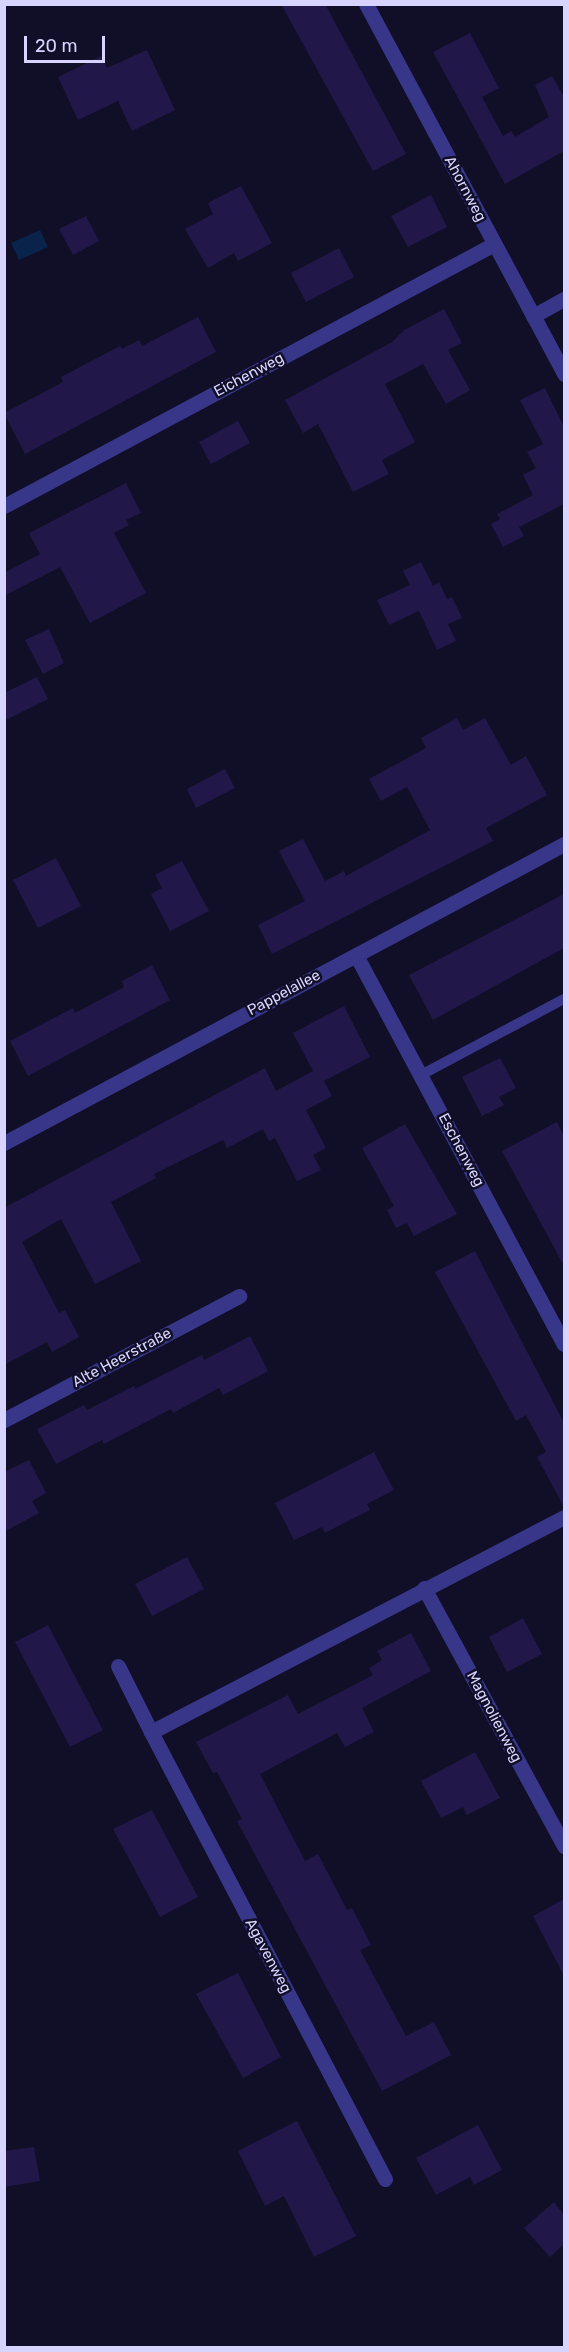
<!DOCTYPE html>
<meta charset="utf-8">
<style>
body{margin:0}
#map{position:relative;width:569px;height:2352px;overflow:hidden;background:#110e27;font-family:Rubik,sans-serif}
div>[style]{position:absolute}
.water>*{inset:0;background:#09234b}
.building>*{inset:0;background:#211849}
.lane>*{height:10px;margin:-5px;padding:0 5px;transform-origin:5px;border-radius:5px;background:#373689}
.street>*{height:15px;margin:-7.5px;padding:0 7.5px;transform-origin:7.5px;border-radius:7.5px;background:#373689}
span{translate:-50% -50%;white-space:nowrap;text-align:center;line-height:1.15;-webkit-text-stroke:5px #110e27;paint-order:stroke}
.street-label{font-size:15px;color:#d7d4ff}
.frame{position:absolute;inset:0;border:6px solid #d7d4ff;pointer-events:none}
.scale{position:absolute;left:24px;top:36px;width:81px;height:27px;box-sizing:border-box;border:3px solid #d7d4ff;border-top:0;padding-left:8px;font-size:18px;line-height:21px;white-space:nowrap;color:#d7d4ff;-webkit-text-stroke:4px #110e27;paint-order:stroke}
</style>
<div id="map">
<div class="water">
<i style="clip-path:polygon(40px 230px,48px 247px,19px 260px,11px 243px)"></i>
</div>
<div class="building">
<i style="clip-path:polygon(281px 4px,325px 4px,406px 154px,373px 171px)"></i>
<i style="clip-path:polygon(470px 33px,499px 88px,482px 97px,503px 136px,511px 131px,515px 137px,549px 117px,535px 85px,552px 76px,564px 97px,564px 151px,505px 184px,433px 52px)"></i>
<i style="clip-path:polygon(147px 50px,175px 110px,132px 131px,118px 101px,78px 120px,58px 77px,101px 56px,107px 68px)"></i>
<i style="clip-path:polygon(241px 186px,272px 243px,238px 261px,234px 253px,208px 268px,185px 229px,213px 214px,208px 203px)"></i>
<i style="clip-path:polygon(431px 195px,447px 227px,408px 247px,391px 216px)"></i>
<i style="clip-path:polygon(86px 216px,99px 241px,73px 255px,59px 229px)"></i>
<i style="clip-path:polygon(339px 248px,354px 277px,306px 302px,291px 273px)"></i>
<i style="clip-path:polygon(444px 309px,462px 343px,448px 350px,470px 390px,446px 404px,423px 364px,385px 384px,415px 442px,382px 460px,389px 474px,353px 492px,318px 424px,303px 433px,285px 400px,392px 342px,404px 330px)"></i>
<i style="clip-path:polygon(198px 317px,216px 352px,25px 454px,4px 413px,63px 382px,61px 377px,120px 346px,122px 349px,139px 340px,142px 346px)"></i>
<i style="clip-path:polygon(545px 388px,564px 427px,564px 504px,519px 527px,524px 536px,503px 547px,491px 524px,500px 519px,497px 514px,533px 495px,523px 475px,536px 468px,527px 452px,543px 444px,520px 400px)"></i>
<i style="clip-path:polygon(238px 421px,250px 443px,211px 464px,199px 442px)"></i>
<i style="clip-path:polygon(126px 483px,141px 513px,126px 520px,129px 525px,114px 533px,146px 593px,90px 623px,60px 567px,4px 596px,4px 573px,40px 554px,29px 533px)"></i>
<i style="clip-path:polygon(421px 562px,433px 586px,439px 582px,447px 599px,452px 597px,462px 618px,448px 624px,456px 641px,437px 650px,419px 611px,389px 625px,377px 600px,410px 585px,403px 571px)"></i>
<i style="clip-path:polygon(49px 629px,64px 663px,43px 674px,25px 640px)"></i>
<i style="clip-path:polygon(37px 677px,48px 699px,4px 721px,4px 693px)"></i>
<i style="clip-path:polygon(457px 718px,463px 730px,485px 718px,511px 765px,526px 756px,547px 795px,486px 828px,493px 841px,272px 954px,258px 925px,305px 901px,279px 851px,303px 839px,325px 881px,344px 871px,346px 876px,430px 830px,407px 787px,381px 801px,369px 779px,426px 748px,421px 738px)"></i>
<i style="clip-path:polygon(225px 769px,235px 788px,196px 808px,187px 789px)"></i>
<i style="clip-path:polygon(56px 858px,81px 906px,38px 928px,13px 880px)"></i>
<i style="clip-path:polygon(182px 861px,209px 911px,170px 931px,151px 894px,162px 888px,155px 875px)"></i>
<i style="clip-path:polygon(564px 894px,564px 948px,433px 1020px,409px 975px)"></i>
<i style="clip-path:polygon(152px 965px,170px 1000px,28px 1076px,10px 1041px,73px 1008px,75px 1013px,124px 987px,122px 981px)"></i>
<i style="clip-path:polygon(344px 1006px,370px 1057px,324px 1081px,332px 1096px,306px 1110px,326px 1148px,313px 1155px,321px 1170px,297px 1181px,275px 1138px,269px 1141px,263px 1129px,227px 1148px,223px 1140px,154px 1174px,156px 1178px,111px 1202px,141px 1261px,95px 1284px,61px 1219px,22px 1242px,59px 1313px,65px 1310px,79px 1337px,52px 1352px,47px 1342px,4px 1365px,4px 1208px,265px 1068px,276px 1091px,313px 1071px,293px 1033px)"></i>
<i style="clip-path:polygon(500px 1058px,516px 1088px,499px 1097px,504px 1105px,482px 1116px,462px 1077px)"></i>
<i style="clip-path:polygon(557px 1122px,564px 1136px,564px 1266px,502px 1151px)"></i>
<i style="clip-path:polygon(405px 1124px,457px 1214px,414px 1236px,407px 1223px,396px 1228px,387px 1210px,394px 1206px,362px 1148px)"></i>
<i style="clip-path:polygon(475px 1251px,564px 1423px,564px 1507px,537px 1457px,546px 1452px,526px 1415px,516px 1421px,435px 1272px)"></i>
<i style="clip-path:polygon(250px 1336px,268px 1371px,223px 1395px,219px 1388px,173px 1413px,171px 1409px,104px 1444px,102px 1440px,56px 1464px,37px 1429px,84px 1405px,87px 1410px,134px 1386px,135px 1389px,202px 1355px,204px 1360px)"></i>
<i style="clip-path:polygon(374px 1452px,394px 1490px,367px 1504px,370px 1510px,348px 1521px,325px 1533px,322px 1527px,294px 1540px,275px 1503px)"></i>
<i style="clip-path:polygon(29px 1460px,46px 1493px,32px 1501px,39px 1513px,4px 1532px,4px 1472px)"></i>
<i style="clip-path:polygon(187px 1557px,204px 1589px,152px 1616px,135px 1584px)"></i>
<i style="clip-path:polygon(523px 1618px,542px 1654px,507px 1672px,489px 1637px)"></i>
<i style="clip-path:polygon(48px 1625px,103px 1730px,70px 1747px,15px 1642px)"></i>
<i style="clip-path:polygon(411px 1633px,431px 1671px,362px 1708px,374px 1732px,345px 1747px,337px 1733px,260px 1774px,305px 1861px,318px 1854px,347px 1910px,352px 1908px,371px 1945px,360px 1950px,406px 2036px,434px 2022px,451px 2055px,382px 2091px,237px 1821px,242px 1819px,217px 1772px,213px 1773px,196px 1742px,288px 1695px,298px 1714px,373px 1675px,369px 1668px,382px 1660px,377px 1651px)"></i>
<i style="clip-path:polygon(475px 1752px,500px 1798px,467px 1815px,463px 1807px,441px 1818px,421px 1781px)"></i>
<i style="clip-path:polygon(152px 1810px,198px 1897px,160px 1917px,113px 1829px)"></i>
<i style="clip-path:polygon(564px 1899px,564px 1976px,533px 1916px)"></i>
<i style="clip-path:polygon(238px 1973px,281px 2057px,243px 2078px,196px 1994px)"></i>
<i style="clip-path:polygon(297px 2121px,356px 2236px,314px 2257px,284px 2196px,265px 2206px,238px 2151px)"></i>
<i style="clip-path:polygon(478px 2125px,502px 2170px,474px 2185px,470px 2177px,436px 2195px,416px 2158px)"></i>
<i style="clip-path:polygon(34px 2147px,40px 2181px,4px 2187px,4px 2151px)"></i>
<i style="clip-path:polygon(554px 2202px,564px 2215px,564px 2244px,550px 2257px,524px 2228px)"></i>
</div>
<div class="lane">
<i style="left:421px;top:1075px;width:162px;rotate:-28deg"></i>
</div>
<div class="street">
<i style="left:366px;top:4px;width:420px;rotate:61.8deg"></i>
<i style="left:533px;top:316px;width:35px;rotate:-29deg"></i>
<i style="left:4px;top:506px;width:556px;rotate:-28.13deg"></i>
<i style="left:356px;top:955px;width:441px;rotate:61.9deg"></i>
<i style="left:4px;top:1143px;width:635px;rotate:-28.1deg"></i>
<i style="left:4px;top:1420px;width:266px;rotate:-27.8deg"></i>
<i style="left:424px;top:1588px;width:294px;rotate:61.5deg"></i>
<i style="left:118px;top:1666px;width:74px;rotate:63.4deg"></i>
<i style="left:385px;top:2179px;width:505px;rotate:-117.63deg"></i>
<i style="left:151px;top:1732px;width:466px;rotate:-27.5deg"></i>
</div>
<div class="street-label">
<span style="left:465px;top:189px;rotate:62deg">Ahornweg</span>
<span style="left:249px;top:375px;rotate:-28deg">Eichenweg</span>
<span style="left:284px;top:993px;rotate:-28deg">Pappelallee</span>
<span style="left:461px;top:1150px;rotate:62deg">Eschenweg</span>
<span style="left:122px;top:1358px;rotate:-28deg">Alte Heerstraße</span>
<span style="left:494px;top:1717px;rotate:62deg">Magnolienweg</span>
<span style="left:268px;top:1956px;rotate:62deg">Agavenweg</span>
</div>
<div class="frame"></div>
<div class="scale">20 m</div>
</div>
